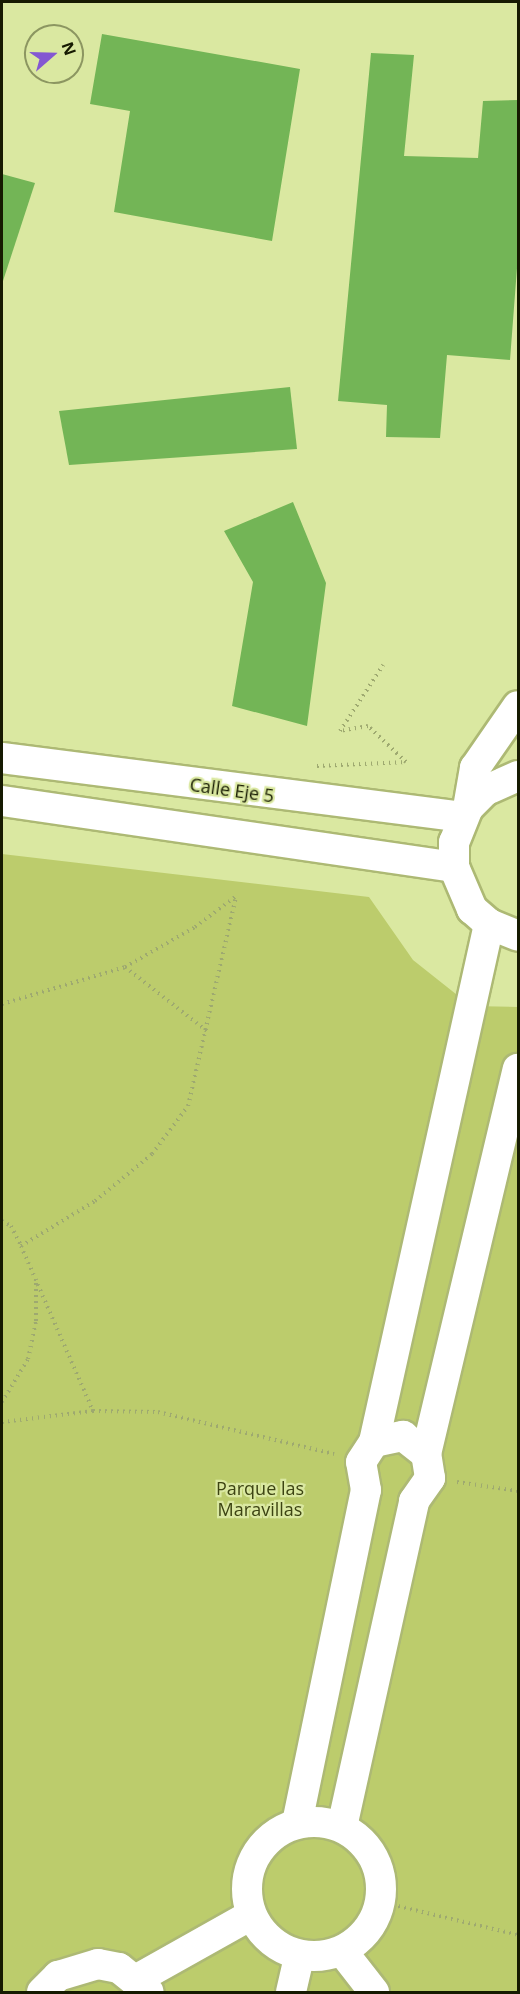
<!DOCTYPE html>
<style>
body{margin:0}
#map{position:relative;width:520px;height:1994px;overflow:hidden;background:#dae8a1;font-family:"Open Sans",sans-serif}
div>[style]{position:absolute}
.green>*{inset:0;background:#bccc6c}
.building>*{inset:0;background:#73b556}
.path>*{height:4px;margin-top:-2px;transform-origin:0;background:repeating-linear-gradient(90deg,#9ea970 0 1.5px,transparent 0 6px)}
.roads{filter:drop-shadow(2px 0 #adb974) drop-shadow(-2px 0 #adb974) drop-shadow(0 2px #adb974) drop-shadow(0 -2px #adb974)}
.minor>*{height:30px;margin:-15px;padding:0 15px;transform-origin:15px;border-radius:15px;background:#fff}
.minor>.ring{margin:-15px;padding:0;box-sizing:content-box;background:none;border:30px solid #fff;border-radius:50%}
span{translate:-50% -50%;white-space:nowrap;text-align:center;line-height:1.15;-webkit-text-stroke:4.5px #dae8a1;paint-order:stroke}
.street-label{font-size:18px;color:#161a01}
.park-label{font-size:18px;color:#3c4312}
.frame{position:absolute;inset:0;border:3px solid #161a01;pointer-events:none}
.north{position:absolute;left:24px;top:24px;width:60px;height:60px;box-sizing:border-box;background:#dae8a1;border:2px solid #8c9661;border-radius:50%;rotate:70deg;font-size:16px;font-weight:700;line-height:24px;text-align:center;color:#161a01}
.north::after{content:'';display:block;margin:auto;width:21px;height:27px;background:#8458d2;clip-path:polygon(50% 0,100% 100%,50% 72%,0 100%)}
</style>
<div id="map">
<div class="green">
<i style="clip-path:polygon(2px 854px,369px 897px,413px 960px,471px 1006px,518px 1007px,518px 1992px,2px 1992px)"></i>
</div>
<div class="building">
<i style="clip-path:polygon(102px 34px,300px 69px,272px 241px,114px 212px,130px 111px,90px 104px)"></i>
<i style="clip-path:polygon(371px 53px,414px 55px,404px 156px,478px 158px,483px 101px,518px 100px,518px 255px,510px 360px,447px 355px,440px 438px,386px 437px,387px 405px,338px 401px)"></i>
<i style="clip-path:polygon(2px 174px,35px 183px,2px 284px)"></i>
<i style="clip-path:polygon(290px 387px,297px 449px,69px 465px,59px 411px)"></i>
<i style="clip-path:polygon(293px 502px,326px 583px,307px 726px,232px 706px,253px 582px,224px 531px)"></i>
</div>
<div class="path">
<i style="left:317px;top:766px;width:89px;rotate:-2.6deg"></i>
<i style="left:406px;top:762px;width:52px;rotate:-136.5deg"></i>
<i style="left:368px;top:726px;width:28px;rotate:170deg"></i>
<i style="left:340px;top:731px;width:79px;rotate:-56.9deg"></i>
<i style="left:125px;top:967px;width:104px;rotate:38deg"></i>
<i style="left:2px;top:1004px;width:128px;rotate:-16.7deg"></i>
<i style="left:125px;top:967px;width:81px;rotate:-29.7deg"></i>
<i style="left:195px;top:927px;width:50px;rotate:-36.9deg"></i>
<i style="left:2px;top:1221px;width:10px;rotate:29deg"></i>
<i style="left:11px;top:1226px;width:22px;rotate:63deg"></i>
<i style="left:21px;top:1246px;width:180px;rotate:66.4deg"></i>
<i style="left:21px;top:1246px;width:87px;rotate:-31.3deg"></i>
<i style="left:95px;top:1201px;width:74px;rotate:-39.5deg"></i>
<i style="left:152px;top:1154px;width:60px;rotate:-53.1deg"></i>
<i style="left:188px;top:1106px;width:214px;rotate:-77.1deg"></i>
<i style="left:2px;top:1402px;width:50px;rotate:-58.8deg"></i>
<i style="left:28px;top:1359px;width:39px;rotate:-78deg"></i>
<i style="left:36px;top:1321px;width:42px;rotate:-90deg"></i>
<i style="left:2px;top:1422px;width:92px;rotate:-6.9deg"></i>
<i style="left:93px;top:1411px;width:65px;rotate:0.9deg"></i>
<i style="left:158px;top:1412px;width:181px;rotate:13.4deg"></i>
<i style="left:457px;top:1482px;width:62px;rotate:8.4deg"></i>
<i style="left:381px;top:1902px;width:141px;rotate:13.5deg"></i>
</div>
<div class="roads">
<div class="minor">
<i style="left:2px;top:758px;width:464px;rotate:7.3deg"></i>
<i style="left:518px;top:776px;width:35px;rotate:156deg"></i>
<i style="left:486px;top:790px;width:25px;rotate:135deg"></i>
<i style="left:468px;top:808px;width:37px;rotate:112deg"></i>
<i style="left:454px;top:842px;width:25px;rotate:90deg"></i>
<i style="left:454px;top:867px;width:46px;rotate:66.8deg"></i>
<i style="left:472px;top:909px;width:23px;rotate:41deg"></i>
<i style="left:489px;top:924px;width:31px;rotate:22deg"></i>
<i style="left:2px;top:801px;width:457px;rotate:8.3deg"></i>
<i style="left:468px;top:808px;width:41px;rotate:-80.1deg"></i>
<i style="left:475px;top:768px;width:75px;rotate:-55.3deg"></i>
<i style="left:374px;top:1442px;width:30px;rotate:-12deg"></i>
<i style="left:403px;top:1436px;width:29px;rotate:38deg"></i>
<i class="ring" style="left:247px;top:1822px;width:104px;height:104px"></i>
<i style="left:297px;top:1823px;width:340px;rotate:-78.3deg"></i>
<i style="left:366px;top:1490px;width:28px;rotate:-100deg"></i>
<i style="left:361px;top:1462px;width:24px;rotate:-57deg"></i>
<i style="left:374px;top:1442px;width:531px;rotate:-77.48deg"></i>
<i style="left:342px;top:1827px;width:334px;rotate:-77.5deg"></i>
<i style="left:414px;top:1501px;width:28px;rotate:-55deg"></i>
<i style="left:430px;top:1478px;width:24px;rotate:-99deg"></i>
<i style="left:426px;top:1454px;width:396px;rotate:-76.6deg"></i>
<i style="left:342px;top:1951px;width:52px;rotate:52deg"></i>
<i style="left:137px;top:1979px;width:131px;rotate:-29.3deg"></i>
<i style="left:42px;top:1992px;width:23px;rotate:-45deg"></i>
<i style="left:58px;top:1976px;width:42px;rotate:-16.7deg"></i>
<i style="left:98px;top:1964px;width:21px;rotate:11deg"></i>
<i style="left:119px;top:1968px;width:38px;rotate:39deg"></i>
<i style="left:291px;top:1992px;width:37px;rotate:-77deg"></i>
</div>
</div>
<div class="street-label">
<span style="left:232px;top:790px;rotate:8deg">Calle Eje 5</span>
</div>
<div class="park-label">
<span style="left:260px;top:1499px">Parque las<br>Maravillas</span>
</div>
<div class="frame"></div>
<div class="north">N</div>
</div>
